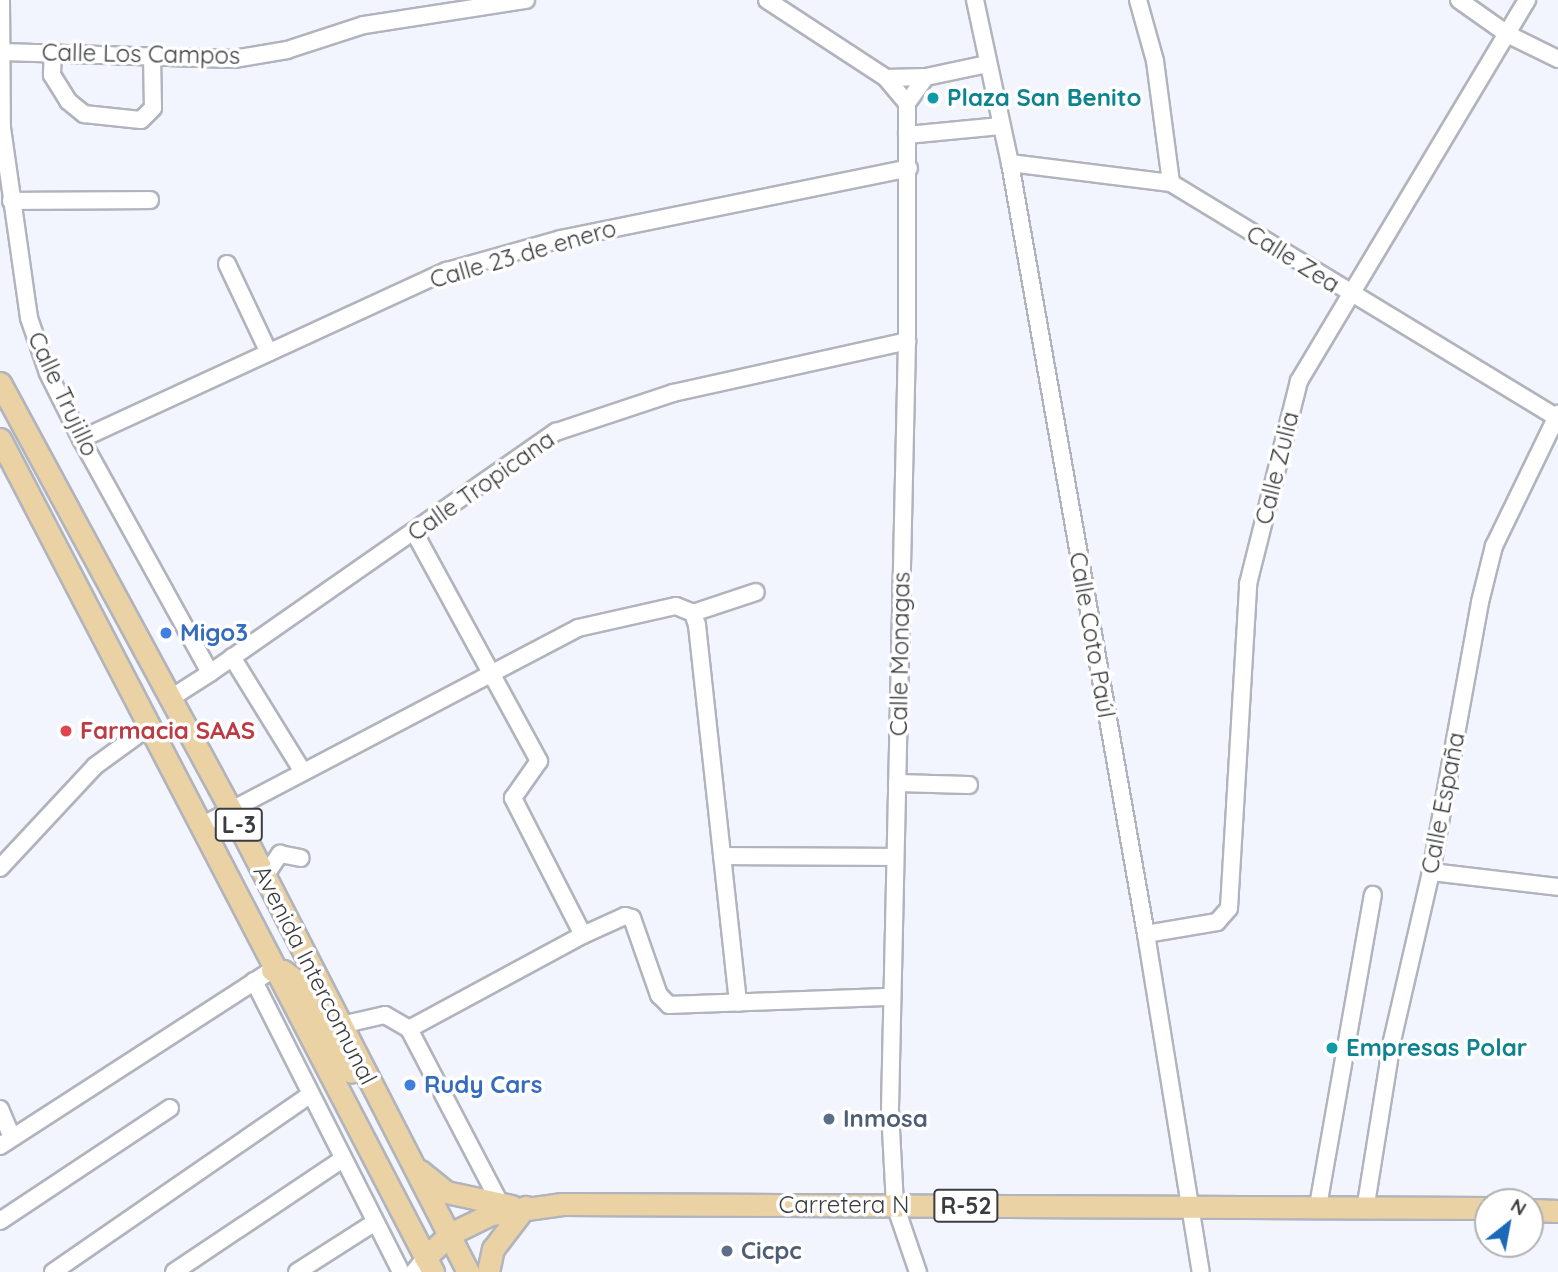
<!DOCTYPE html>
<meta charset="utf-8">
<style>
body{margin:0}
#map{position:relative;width:1558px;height:1272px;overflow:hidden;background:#f2f5fe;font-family:Quicksand,sans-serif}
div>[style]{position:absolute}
.roads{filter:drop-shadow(2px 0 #b1b4bc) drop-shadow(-2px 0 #b1b4bc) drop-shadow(0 2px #b1b4bc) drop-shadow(0 -2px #b1b4bc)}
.minor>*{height:16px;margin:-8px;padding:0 8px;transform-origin:8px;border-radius:8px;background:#fff}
.major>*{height:21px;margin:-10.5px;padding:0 10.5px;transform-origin:10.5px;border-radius:10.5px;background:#ebd2a5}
.dots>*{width:19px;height:19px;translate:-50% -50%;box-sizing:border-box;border:4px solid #fff;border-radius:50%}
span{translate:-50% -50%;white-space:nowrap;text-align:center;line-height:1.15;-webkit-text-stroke:7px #fff;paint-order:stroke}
.shield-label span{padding:2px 5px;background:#fff;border:2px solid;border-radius:5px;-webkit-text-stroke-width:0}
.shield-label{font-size:23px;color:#3b3c3f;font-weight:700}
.street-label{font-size:24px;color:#3b3c3f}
.culture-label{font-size:24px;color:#0d838f;font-weight:700}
.left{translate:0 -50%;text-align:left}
.shop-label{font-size:24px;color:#366cbe;font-weight:700}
.health-label{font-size:24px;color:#be3a42;font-weight:700}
.service-label{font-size:24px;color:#4e5e75;font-weight:700}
.north{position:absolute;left:1474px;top:1188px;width:70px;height:70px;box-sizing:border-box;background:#fff;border:2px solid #b1b1b2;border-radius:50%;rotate:31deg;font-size:19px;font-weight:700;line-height:28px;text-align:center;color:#3b3c3f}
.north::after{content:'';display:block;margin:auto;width:24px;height:32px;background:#1c69b8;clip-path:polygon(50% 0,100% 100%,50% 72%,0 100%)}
</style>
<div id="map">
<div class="roads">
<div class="minor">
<i style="left:1px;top:0;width:128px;rotate:89.6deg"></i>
<i style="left:2px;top:128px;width:192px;rotate:81.9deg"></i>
<i style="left:29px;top:318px;width:58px;rotate:70.9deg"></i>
<i style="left:48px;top:373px;width:74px;rotate:63.4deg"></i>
<i style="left:81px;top:439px;width:267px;rotate:61.1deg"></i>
<i style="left:210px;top:673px;width:46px;rotate:147.3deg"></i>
<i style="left:767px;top:0;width:142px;rotate:33.2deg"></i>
<i style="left:886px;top:78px;width:40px;rotate:-1.4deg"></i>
<i style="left:926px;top:77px;width:62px;rotate:-12deg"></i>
<i style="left:975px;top:0;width:167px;rotate:77.9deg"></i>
<i style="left:1010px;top:163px;width:783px;rotate:80deg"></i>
<i style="left:1146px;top:934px;width:342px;rotate:80.8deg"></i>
<i style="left:1138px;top:0;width:63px;rotate:74.4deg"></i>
<i style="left:1155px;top:61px;width:123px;rotate:82.5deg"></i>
<i style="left:1459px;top:0;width:59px;rotate:35.3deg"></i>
<i style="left:1507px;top:34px;width:57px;rotate:26.1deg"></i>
<i style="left:2px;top:52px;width:232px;rotate:1.7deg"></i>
<i style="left:234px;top:59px;width:54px;rotate:-9.6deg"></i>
<i style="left:287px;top:50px;width:81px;rotate:-18deg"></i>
<i style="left:364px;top:25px;width:164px;rotate:-8.8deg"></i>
<i style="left:53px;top:53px;width:22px;rotate:93deg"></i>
<i style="left:52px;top:75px;width:31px;rotate:58deg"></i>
<i style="left:68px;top:101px;width:21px;rotate:39deg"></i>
<i style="left:84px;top:114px;width:57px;rotate:6deg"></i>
<i style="left:141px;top:120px;width:17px;rotate:-45deg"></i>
<i style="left:153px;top:108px;width:51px;rotate:-91.1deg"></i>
<i style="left:886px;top:78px;width:33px;rotate:50deg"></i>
<i style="left:907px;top:103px;width:32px;rotate:-54deg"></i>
<i style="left:907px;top:103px;width:238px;rotate:90deg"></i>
<i style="left:907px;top:341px;width:769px;rotate:91.27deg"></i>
<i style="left:890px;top:1110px;width:95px;rotate:87deg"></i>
<i style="left:895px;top:1205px;width:71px;rotate:71.1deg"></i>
<i style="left:907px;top:135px;width:94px;rotate:-5.5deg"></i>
<i style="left:1010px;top:163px;width:162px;rotate:7.1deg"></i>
<i style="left:1171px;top:183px;width:451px;rotate:31.3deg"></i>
<i style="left:11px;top:201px;width:139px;rotate:-0.4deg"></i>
<i style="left:227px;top:264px;width:98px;rotate:64.7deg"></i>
<i style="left:81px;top:439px;width:403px;rotate:-24.7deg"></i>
<i style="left:447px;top:271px;width:118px;rotate:-15.7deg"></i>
<i style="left:561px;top:239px;width:355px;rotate:-11.5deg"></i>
<i style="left:693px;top:613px;width:66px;rotate:-18.4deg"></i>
<i style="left:232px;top:657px;width:135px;rotate:58.3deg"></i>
<i style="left:210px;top:673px;width:422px;rotate:-34.9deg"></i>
<i style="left:556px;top:432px;width:123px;rotate:-18.4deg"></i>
<i style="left:673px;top:393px;width:240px;rotate:-12.5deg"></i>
<i style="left:897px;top:783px;width:72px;rotate:1.6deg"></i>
<i style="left:201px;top:826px;width:426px;rotate:-27.7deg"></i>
<i style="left:578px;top:628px;width:100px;rotate:-12.7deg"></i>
<i style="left:676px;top:606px;width:18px;rotate:22deg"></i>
<i style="left:693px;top:613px;width:13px;rotate:72deg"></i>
<i style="left:697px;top:625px;width:380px;rotate:83.8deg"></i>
<i style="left:722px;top:856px;width:173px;rotate:0.3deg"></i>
<i style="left:0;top:868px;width:139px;rotate:-47deg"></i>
<i style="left:95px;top:766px;width:68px;rotate:-36deg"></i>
<i style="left:1431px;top:872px;width:128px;rotate:6.7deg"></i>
<i style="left:265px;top:876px;width:27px;rotate:-56deg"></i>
<i style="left:280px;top:854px;width:21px;rotate:11deg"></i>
<i style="left:1146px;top:934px;width:72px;rotate:-9.6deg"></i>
<i style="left:1217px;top:922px;width:18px;rotate:-49deg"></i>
<i style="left:1229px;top:908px;width:325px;rotate:-86.6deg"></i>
<i style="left:1248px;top:584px;width:209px;rotate:-75.9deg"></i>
<i style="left:1299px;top:381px;width:444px;rotate:-59.1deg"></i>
<i style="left:583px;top:935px;width:46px;rotate:-24.3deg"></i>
<i style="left:625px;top:916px;width:7px;rotate:16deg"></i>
<i style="left:632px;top:918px;width:82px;rotate:70.7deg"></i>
<i style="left:659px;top:995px;width:14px;rotate:45deg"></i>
<i style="left:669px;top:1005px;width:222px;rotate:-2.1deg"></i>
<i style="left:254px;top:981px;width:326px;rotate:63.2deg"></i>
<i style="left:341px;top:1025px;width:45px;rotate:-12.8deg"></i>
<i style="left:385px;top:1015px;width:28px;rotate:30deg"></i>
<i style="left:409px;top:1029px;width:198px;rotate:-28.4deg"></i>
<i style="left:583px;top:935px;width:154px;rotate:-117.1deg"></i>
<i style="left:513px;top:798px;width:45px;rotate:-54.9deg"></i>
<i style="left:539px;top:761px;width:261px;rotate:-118.6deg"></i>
<i style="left:409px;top:1029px;width:199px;rotate:62.4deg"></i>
<i style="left:0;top:1109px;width:30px;rotate:67deg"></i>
<i style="left:0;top:1146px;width:324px;rotate:-32.9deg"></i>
<i style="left:1366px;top:1204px;width:165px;rotate:-80.9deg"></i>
<i style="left:1392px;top:1041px;width:173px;rotate:-77deg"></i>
<i style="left:1431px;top:872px;width:274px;rotate:-79.7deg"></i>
<i style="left:1480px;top:602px;width:58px;rotate:-76deg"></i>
<i style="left:1494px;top:546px;width:147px;rotate:-64.1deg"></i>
<i style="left:1318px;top:1206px;width:316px;rotate:-80deg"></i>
<i style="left:0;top:1221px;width:204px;rotate:-33.6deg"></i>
<i style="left:53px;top:1272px;width:310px;rotate:-34.6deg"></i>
<i style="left:174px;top:1272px;width:201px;rotate:-33.8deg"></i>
<i style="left:297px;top:1272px;width:91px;rotate:-32.5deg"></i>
<i style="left:414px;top:1272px;width:18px;rotate:-52deg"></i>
</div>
<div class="major">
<i style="left:0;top:383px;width:485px;rotate:61.6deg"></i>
<i style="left:231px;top:810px;width:519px;rotate:62.84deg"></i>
<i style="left:0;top:439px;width:939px;rotate:62.53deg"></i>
<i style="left:272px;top:970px;width:11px;rotate:5deg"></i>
<i style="left:283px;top:971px;width:19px;rotate:36deg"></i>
<i style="left:298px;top:982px;width:104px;rotate:59.5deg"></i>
<i style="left:420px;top:1171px;width:33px;rotate:39deg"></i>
<i style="left:446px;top:1192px;width:67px;rotate:12deg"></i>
<i style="left:1530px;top:1210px;width:28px;rotate:2deg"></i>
<i style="left:425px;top:1258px;width:35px;rotate:-44deg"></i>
<i style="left:450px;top:1234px;width:46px;rotate:-26deg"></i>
<i style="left:491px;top:1214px;width:72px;rotate:-8deg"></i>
<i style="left:562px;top:1204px;width:926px;rotate:0.25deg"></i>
<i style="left:488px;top:1272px;width:24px;rotate:-78deg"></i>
<i style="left:493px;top:1249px;width:53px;rotate:-52.7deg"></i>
</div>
</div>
<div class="dots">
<i style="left:933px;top:98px;background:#0f9aa8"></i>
<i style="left:166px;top:633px;background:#3f7fe0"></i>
<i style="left:66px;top:731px;background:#e0444e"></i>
<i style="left:1332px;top:1048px;background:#0f9aa8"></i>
<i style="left:410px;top:1085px;background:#3f7fe0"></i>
<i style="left:829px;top:1119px;background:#5c6f8a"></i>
<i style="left:727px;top:1251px;background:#5c6f8a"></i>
</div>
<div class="shield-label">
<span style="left:239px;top:825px">L-3</span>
<span style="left:966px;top:1206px">R-52</span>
</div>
<div class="street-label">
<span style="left:141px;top:54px;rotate:1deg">Calle Los Campos</span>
<span style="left:523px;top:254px;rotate:-16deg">Calle 23 de enero</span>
<span style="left:1293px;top:259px;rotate:32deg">Calle Zea</span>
<span style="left:63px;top:394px;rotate:65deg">Calle Trujillo</span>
<span style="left:1277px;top:468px;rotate:-76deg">Calle Zulia</span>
<span style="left:481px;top:486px;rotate:-35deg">Calle Tropicana</span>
<span style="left:1092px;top:635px;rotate:80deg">Calle Coto Paúl</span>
<span style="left:900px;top:654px;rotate:-89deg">Calle Monagas</span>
<span style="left:1443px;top:803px;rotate:-79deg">Calle España</span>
<span style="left:315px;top:975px;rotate:63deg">Avenida Intercomunal</span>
<span style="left:844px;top:1205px">Carretera N</span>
</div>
<div class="culture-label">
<span class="left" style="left:947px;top:98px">Plaza San Benito</span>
<span class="left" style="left:1346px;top:1048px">Empresas Polar</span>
</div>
<div class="shop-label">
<span class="left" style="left:180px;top:633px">Migo3</span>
<span class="left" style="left:424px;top:1085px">Rudy Cars</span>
</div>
<div class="health-label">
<span class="left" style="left:80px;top:731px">Farmacia SAAS</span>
</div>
<div class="service-label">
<span class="left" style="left:843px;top:1119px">Inmosa</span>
<span class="left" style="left:741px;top:1251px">Cicpc</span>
</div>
<div class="north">N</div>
</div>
